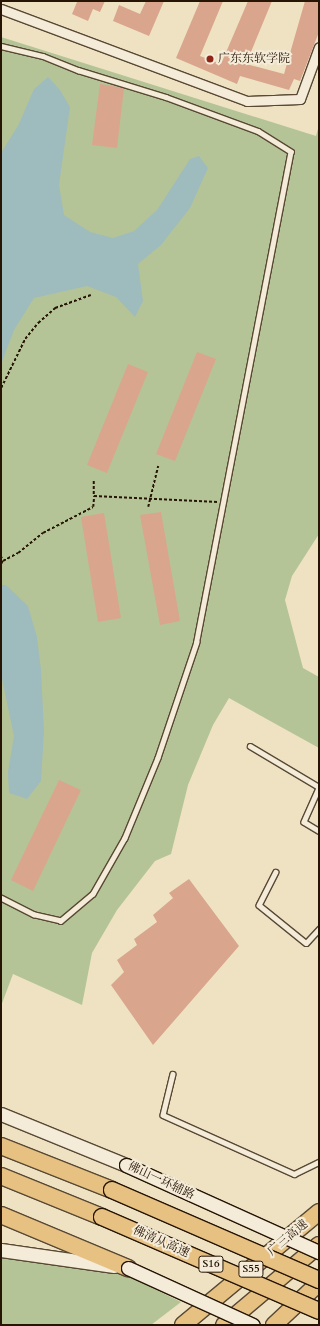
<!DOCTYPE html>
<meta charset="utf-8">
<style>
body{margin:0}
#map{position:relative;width:320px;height:1326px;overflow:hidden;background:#eee2c3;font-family:Cardo,"Noto Serif SC",serif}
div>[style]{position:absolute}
.green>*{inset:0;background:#b5c496}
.water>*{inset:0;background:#9ebbbe}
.building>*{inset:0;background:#daa58d}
.path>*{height:1.5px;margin-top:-0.75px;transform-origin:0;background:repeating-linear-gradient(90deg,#261404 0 3px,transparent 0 5px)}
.roads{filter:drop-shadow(1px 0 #584834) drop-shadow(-1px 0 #584834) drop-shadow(0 1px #584834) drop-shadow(0 -1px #584834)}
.service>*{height:4.5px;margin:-2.25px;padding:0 2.25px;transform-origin:2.25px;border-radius:2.25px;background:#f4ecd8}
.minor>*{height:9px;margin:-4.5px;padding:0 4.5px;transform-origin:4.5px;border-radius:4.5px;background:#f4ecd8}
.secondary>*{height:13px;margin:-6.5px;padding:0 6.5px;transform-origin:6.5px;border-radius:6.5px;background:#f4ecd8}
.motorway>*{height:16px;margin:-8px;padding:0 8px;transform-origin:8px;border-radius:8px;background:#e7c182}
.bridges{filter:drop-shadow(1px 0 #261404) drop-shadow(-1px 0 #261404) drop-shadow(0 1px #261404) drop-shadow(0 -1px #261404)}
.secondary-bridge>*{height:13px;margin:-6.5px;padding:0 6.5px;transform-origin:6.5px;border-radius:6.5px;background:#f4ecd8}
.motorway-bridge>*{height:16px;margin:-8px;padding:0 8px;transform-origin:8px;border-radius:8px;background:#e7c182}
.dots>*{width:11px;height:11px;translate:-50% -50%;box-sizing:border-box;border:2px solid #f4ecd8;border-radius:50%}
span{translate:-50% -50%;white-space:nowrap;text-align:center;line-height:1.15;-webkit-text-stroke:4px #f4ecd8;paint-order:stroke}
.shield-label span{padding:1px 3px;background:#f4ecd8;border:1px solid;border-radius:3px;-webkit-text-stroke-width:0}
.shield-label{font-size:11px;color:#261404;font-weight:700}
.poi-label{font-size:12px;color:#261404}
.left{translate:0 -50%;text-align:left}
.street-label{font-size:12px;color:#261404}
.frame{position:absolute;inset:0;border:2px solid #261404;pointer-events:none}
</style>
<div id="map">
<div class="green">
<i style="clip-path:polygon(1px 37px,316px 136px,319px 125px,319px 534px,292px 576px,285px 600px,303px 668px,319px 677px,319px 748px,229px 698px,213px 725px,188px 785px,171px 854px,155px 861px,117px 910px,92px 953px,82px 1005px,13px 974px,1px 1006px)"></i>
<i style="clip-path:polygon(1px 1256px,122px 1273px,181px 1302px,151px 1325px,1px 1325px)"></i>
</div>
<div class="water">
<i style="clip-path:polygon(48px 77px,60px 90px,70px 107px,59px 185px,64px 215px,90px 232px,113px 238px,134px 231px,157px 210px,190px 159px,199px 156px,208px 168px,190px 208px,161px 245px,138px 264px,143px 301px,135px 317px,116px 297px,87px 286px,34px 298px,14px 330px,1px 364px,1px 153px,18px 126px,34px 89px)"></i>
<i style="clip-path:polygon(1px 585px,6px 585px,28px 606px,37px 637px,41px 670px,44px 731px,41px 781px,27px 799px,9px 793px,8px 772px,14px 736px,1px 674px)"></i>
</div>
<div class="building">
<i style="clip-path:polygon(75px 1px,105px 1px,100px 12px,93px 9px,88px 21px,72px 14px,77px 2px)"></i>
<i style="clip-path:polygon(146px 1px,164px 1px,149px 36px,113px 21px,119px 5px,140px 14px)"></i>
<i style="clip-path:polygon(200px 1px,223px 1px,200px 56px,221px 64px,248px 1px,272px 1px,246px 64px,284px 74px,305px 1px,319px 1px,319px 32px,300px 81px,294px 79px,289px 90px,240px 76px,237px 84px,176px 58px)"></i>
<i style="clip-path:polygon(100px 84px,124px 88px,117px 148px,92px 145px)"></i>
<i style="clip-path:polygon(197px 352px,216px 359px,175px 461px,156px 454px)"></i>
<i style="clip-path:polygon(128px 364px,148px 372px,107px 473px,87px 465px)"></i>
<i style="clip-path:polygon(161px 512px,180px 621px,160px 625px,140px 515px)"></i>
<i style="clip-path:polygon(104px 513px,121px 618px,98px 622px,81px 517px)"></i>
<i style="clip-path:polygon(59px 780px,81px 790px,33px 891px,11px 880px)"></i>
<i style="clip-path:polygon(189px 879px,239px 946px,153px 1045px,111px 985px,124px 972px,117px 960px,137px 945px,134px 939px,157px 922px,153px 915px,173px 898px,169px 893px)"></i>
</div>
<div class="path">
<i style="left:1px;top:388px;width:55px;rotate:-63.9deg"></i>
<i style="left:25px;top:339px;width:21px;rotate:-51deg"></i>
<i style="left:38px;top:323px;width:23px;rotate:-41deg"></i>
<i style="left:55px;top:308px;width:38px;rotate:-20deg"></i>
<i style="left:94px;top:481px;width:15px;rotate:90deg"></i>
<i style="left:94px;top:496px;width:124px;rotate:2.8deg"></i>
<i style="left:148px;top:507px;width:42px;rotate:-76.3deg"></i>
<i style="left:1px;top:556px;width:5px;rotate:68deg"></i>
<i style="left:3px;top:561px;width:4px;rotate:117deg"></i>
<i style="left:3px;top:561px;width:17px;rotate:-28deg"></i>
<i style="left:18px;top:553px;width:32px;rotate:-39deg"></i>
<i style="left:43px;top:533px;width:56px;rotate:-27.5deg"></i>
<i style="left:93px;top:507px;width:11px;rotate:-85deg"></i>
</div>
<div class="roads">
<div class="service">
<i style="left:1px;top:46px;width:43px;rotate:13.4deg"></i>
<i style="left:43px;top:56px;width:38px;rotate:22deg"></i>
<i style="left:78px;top:70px;width:92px;rotate:17.1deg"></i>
<i style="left:166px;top:97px;width:98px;rotate:20.3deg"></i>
<i style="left:258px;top:131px;width:39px;rotate:32deg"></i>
<i style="left:291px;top:152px;width:499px;rotate:100.9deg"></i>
<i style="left:197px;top:642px;width:122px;rotate:108.6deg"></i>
<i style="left:158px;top:758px;width:87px;rotate:112.4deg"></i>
<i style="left:125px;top:838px;width:64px;rotate:119.7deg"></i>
<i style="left:93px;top:894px;width:42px;rotate:139.8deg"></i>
<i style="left:61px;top:921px;width:28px;rotate:-167deg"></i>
<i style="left:34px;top:915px;width:37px;rotate:-153deg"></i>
<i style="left:250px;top:746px;width:80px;rotate:30.7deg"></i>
<i style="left:319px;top:788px;width:37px;rotate:114deg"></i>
<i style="left:304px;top:822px;width:17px;rotate:31deg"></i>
<i style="left:276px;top:872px;width:37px;rotate:117deg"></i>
<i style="left:259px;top:905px;width:60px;rotate:39deg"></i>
<i style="left:306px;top:943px;width:19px;rotate:-47deg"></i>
<i style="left:173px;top:1074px;width:42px;rotate:103.7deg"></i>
<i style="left:163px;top:1115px;width:144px;rotate:24.2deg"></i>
<i style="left:294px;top:1174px;width:28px;rotate:-26deg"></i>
</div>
<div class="minor">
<i style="left:1px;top:9px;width:263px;rotate:20.5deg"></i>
<i style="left:247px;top:101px;width:53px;rotate:-2.2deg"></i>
<i style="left:300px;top:99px;width:55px;rotate:-69.9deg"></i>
</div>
<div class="secondary">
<i style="left:1px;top:1114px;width:135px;rotate:22.2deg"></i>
<i style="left:1px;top:1250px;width:114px;rotate:8.1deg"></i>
</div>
<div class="motorway">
<i style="left:1px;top:1146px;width:119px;rotate:21.6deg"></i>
<i style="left:1px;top:1176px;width:109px;rotate:22.1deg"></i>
<i style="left:1px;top:1215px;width:138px;rotate:22.7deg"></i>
<i style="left:183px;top:1325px;width:177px;rotate:-39.7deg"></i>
<i style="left:224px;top:1325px;width:124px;rotate:-40.1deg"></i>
<i style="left:274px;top:1325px;width:62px;rotate:-43deg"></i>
</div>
</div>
<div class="bridges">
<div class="secondary-bridge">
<i style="left:126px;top:1165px;width:212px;rotate:24.3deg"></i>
<i style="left:128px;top:1268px;width:137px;rotate:24.5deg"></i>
</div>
<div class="motorway-bridge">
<i style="left:112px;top:1190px;width:226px;rotate:23.5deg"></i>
<i style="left:102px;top:1217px;width:236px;rotate:23.4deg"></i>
</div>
</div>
<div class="dots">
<i style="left:210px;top:59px;background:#8f2418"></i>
</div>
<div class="shield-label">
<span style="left:211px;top:1264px">S16</span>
<span style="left:251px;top:1269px">S55</span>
</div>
<div class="poi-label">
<span class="left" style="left:218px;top:59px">广东东软学院</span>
</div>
<div class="street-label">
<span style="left:161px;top:1181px;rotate:25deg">佛山一环辅路</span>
<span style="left:288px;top:1238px;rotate:-40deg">广三高速</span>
<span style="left:161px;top:1242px;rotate:24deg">佛清从高速</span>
</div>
<div class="frame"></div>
</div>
